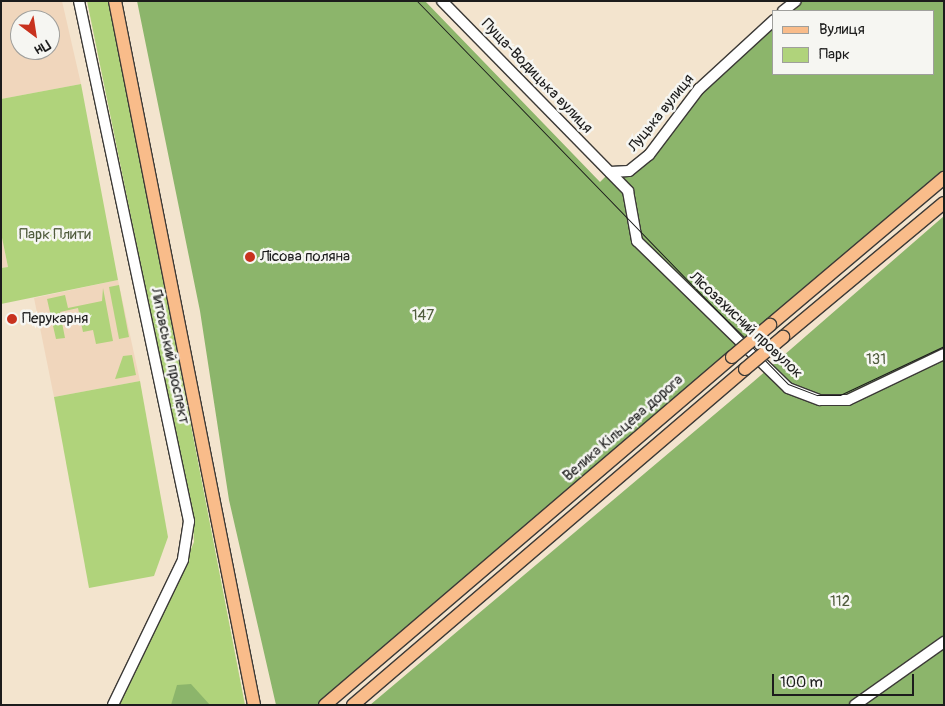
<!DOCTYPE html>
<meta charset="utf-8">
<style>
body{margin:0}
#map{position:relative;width:945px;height:706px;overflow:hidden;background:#f3e4ce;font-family:Pangolin,sans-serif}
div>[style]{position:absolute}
.built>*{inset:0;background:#f0d6bc}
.green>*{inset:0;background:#b0d37b}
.forest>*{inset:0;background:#8cb56b}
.roads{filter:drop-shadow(1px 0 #3c3a37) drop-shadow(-1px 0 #3c3a37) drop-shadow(0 1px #3c3a37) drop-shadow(0 -1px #3c3a37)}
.minor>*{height:10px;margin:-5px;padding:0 5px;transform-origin:5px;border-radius:5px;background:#fff}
.major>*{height:12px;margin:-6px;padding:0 6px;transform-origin:6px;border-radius:6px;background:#f9bc8a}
.tram>*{height:1px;margin:-0.5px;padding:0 0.5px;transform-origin:0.5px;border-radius:0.5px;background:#1c1c1c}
.bridges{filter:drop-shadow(1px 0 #3c3a37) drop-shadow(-1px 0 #3c3a37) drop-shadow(0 1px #3c3a37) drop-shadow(0 -1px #3c3a37)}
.major-bridge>*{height:12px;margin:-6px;padding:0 6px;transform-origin:6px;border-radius:6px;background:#f9bc8a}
.dots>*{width:14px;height:14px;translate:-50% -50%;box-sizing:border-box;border:2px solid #f6f6f2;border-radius:50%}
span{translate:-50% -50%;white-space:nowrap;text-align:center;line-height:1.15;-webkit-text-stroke:5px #f6f6f2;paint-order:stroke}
.street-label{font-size:15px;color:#1c1c1c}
.park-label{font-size:15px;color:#505c3d}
.poi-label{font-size:15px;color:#1c1c1c}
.left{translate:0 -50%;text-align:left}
.frame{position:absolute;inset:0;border:2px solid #1c1c1c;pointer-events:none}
.legend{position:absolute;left:772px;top:10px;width:162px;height:65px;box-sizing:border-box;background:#f6f6f2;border:1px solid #9f9f9c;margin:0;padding:6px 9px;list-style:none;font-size:15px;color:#1c1c1c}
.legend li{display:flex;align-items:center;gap:10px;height:25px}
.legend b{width:25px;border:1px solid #9f9f9c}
.north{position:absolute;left:10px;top:10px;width:50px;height:50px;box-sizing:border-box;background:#f6f6f2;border:1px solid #9f9f9c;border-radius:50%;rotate:149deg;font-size:14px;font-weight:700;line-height:20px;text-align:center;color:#1c1c1c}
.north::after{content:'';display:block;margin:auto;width:18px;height:22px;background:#c8321e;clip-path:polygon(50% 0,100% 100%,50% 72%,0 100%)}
.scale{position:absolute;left:772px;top:674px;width:142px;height:22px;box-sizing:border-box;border:2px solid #1c1c1c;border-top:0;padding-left:6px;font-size:15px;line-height:18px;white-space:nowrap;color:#1c1c1c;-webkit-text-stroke:4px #f6f6f2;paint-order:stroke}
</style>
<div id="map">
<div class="built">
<i style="clip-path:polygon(evenodd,1px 1px,62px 1px,81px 84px,1px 99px,1px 1px,20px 20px,50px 20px,50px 50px,20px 50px,20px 20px)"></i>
<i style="clip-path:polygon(1px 233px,8px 267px,1px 268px)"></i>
<i style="clip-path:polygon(118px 280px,140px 381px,54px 397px,34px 298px)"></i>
</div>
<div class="green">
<i style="clip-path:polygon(87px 1px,109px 1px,245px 705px,117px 705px,186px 561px,194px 542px,193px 521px)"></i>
<i style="clip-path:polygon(81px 84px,118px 280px,1px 304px,1px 268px,8px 267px,1px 233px,1px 99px)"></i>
<i style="clip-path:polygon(119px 285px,129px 337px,119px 339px,109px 287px)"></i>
<i style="clip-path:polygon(103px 288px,113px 341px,96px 344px,93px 330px,83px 332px,78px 308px,60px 312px,65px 338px,56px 339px,47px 299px,65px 295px,68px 308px,102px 301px)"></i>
<i style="clip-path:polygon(132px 355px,136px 375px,115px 379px,123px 356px)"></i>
<i style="clip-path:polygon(140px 381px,168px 537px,154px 576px,89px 588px,54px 397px)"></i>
</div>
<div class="forest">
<i style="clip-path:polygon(137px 1px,425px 1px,600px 182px,610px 172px,629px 171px,678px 113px,774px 20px,774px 74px,934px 74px,934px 11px,783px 11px,796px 1px,944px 1px,944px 178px,325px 705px,276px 705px,229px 500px,200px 311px)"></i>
<i style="clip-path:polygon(944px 216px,944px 705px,370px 705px,753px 382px)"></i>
<i style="clip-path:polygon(191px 684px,210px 705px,171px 705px,177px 685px)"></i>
</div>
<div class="roads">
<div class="minor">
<i style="left:79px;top:1px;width:532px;rotate:78.06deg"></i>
<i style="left:189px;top:521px;width:39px;rotate:99deg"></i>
<i style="left:183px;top:560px;width:161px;rotate:115.8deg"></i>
<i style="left:442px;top:1px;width:266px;rotate:45.6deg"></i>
<i style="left:628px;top:191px;width:51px;rotate:79.8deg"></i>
<i style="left:637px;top:241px;width:211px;rotate:44.2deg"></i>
<i style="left:788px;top:388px;width:34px;rotate:21deg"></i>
<i style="left:820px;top:400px;width:28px"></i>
<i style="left:848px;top:400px;width:106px;rotate:-25.6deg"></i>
<i style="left:783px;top:11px;width:16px;rotate:-38deg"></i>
<i style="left:610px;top:172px;width:19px;rotate:-3deg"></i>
<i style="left:629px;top:171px;width:26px;rotate:-39deg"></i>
<i style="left:649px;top:155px;width:83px;rotate:-52.9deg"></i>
<i style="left:699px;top:89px;width:102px;rotate:-42.6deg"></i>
<i style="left:855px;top:705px;width:109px;rotate:-35.3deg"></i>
</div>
<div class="major">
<i style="left:115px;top:1px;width:718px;rotate:78.83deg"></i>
<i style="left:770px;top:325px;width:228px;rotate:-40.2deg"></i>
<i style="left:783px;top:337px;width:209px;rotate:-39.8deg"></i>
<i style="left:325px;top:705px;width:535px;rotate:-40.53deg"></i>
<i style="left:353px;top:705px;width:516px;rotate:-40.6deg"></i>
</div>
</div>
<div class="tram">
<i style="left:417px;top:1px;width:533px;rotate:45.91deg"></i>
<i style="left:788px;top:384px;width:31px;rotate:21deg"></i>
<i style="left:817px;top:395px;width:23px"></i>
<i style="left:840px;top:395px;width:115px;rotate:-25.2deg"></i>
</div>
<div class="bridges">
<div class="major-bridge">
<i style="left:732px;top:357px;width:50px;rotate:-40.1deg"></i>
<i style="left:745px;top:369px;width:50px;rotate:-40.1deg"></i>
</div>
</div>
<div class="dots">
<i style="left:250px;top:257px;background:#c8321e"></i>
<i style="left:12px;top:319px;background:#c8321e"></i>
</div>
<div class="street-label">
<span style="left:537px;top:76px;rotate:46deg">Пуща-Водицька вулиця</span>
<span style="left:661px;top:113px;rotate:-51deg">Луцька вулиця</span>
<span style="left:746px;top:325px;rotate:43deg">Лісозахисний провулок</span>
<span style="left:170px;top:356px;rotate:78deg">Литовський проспект</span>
<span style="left:623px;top:428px;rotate:-41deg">Велика Кільцева дорога</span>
</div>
<div class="park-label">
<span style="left:55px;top:235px">Парк Плити</span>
<span style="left:423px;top:316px">147</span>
<span style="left:876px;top:360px">131</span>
<span style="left:840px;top:602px">112</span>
</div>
<div class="poi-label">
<span class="left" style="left:260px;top:257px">Лісова поляна</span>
<span class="left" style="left:22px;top:319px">Перукарня</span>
</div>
<div class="frame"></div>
<ul class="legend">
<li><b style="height:6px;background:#f9bc8a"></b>Вулиця</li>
<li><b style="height:14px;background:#b0d37b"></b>Парк</li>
</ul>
<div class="north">Пн</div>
<div class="scale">100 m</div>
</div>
